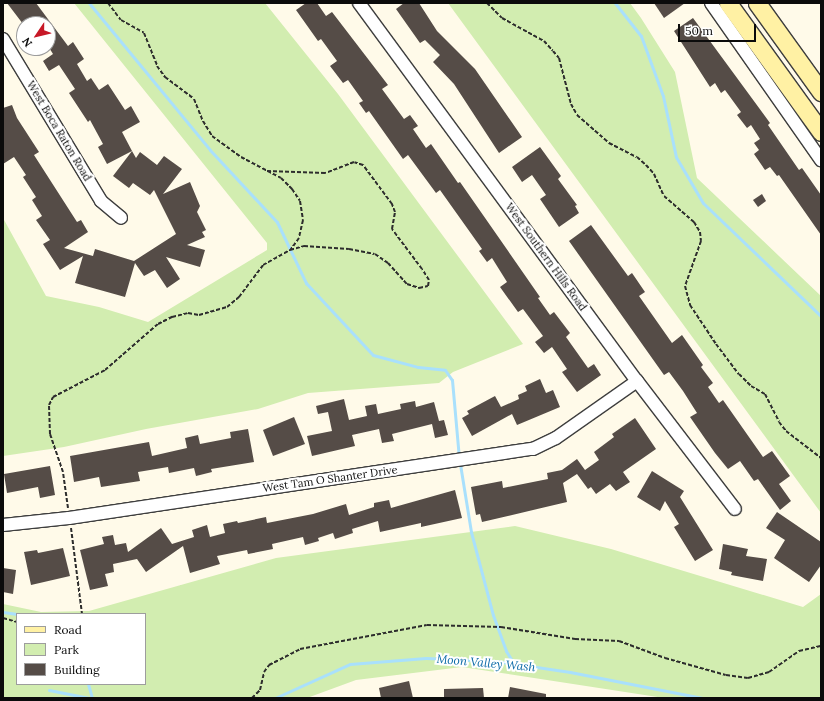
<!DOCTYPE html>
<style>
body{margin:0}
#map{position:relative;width:824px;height:701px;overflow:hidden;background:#fffae9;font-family:Lora,serif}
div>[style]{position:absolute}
.green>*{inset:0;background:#d2edb0}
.stream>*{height:3px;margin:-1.5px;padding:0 1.5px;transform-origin:1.5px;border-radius:1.5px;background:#a9e0fc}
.building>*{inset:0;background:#554c47}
.path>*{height:2px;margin-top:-1px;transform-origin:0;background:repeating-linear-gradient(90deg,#2d2d2d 0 4px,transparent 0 6px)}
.roads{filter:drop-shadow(1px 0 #3e3e3e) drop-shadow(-1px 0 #3e3e3e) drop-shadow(0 1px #3e3e3e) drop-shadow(0 -1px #3e3e3e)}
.minor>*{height:12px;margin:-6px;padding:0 6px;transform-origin:6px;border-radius:6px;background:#fff}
.secondary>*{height:17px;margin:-8.5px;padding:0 8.5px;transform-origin:8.5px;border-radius:8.5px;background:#fff1a4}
span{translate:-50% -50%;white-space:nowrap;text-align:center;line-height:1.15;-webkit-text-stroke:4px #fff;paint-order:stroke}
.street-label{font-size:11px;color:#0b0b0b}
.water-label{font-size:12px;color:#0a69a7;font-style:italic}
.frame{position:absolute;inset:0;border:4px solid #0b0b0b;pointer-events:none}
.legend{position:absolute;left:16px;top:613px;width:130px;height:72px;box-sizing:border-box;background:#fff;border:1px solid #9d9d9d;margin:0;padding:5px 7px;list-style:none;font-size:12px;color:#0b0b0b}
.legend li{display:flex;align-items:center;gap:8px;height:20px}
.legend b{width:20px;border:1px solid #9d9d9d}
.north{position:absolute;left:16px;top:16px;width:40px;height:40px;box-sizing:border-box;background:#fff;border:1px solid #9d9d9d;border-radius:50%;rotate:235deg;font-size:11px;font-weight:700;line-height:16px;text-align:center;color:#0b0b0b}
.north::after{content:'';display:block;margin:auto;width:14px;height:18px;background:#c71827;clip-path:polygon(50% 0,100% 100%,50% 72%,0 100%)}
.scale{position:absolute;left:678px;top:24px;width:78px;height:18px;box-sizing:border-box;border:2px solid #0b0b0b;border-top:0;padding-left:5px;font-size:12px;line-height:14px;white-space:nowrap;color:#0b0b0b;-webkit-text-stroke:3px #fff;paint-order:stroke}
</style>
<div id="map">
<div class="green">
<i style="clip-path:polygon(74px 3px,265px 3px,338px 94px,523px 344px,453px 372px,439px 383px,308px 393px,258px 409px,146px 429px,64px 447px,3px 456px,3px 218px,46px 296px,99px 307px,148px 322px,267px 250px,267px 243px)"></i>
<i style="clip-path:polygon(448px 3px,630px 3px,641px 18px,675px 72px,697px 178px,821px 296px,821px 513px)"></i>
<i style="clip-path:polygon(evenodd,515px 526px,611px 549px,803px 607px,821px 594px,821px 698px,664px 698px,462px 667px,356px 680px,307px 698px,3px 698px,3px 604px,41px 612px,89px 611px,276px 558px,515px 526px,17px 614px,145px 614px,145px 684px,17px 684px,17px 614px)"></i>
</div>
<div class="stream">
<i style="left:89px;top:3px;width:190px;rotate:50.5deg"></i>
<i style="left:210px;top:150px;width:98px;rotate:47.1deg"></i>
<i style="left:277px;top:222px;width:68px;rotate:64.6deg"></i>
<i style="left:306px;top:283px;width:98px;rotate:47.1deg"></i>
<i style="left:373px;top:355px;width:47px;rotate:14.9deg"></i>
<i style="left:418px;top:367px;width:27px;rotate:6deg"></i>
<i style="left:445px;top:370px;width:12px;rotate:55deg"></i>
<i style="left:452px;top:380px;width:78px;rotate:84.9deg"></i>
<i style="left:615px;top:3px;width:42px;rotate:51.8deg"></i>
<i style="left:641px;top:36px;width:64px;rotate:69.9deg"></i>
<i style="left:663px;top:96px;width:62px;rotate:78deg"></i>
<i style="left:676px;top:157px;width:53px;rotate:59.6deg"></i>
<i style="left:703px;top:203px;width:163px;rotate:43.8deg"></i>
<i style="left:460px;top:464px;width:69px;rotate:80.8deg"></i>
<i style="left:471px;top:532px;width:86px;rotate:75.2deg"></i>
<i style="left:493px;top:615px;width:38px;rotate:70deg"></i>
<i style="left:506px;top:651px;width:15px;rotate:58deg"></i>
<i style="left:3px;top:612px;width:14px;rotate:8deg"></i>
<i style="left:88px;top:684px;width:15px;rotate:74deg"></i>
<i style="left:49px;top:690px;width:41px;rotate:11.3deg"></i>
<i style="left:275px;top:698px;width:82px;rotate:-24.4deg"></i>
<i style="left:350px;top:664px;width:76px;rotate:-4.5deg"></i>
<i style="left:426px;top:658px;width:69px;rotate:2.5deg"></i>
<i style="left:495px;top:661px;width:76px;rotate:8.3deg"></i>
<i style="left:570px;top:672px;width:135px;rotate:11.1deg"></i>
</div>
<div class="building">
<i style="clip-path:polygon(7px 3px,36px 3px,68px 46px,73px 42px,84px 59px,77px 64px,87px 81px,91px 78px,99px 90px,108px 84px,125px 110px,131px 106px,140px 122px,122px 132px,132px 151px,107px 164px,98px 147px,103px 144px,90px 120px,88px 122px,69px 93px,75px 89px,59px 65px,49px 71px,43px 61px,53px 54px,48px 46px,48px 24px,23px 24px)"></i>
<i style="clip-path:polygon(306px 3px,317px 3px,326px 16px,332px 12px,388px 85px,382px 89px,404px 119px,410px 115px,418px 126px,413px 129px,426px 148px,431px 144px,458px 183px,460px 182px,540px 297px,538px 298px,550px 315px,554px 312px,570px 333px,566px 337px,588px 368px,594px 364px,601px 375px,577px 392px,562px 372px,567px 369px,552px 347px,544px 353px,535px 342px,543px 336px,523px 309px,518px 312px,500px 287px,507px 282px,492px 258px,487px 262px,479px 251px,482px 249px,440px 190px,436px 193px,408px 155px,403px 159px,369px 111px,366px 113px,359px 103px,363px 101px,348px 80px,343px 83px,330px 66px,337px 61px,321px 39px,318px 41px,296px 10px)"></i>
<i style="clip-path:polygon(404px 3px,419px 3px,437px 31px,475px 69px,522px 137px,499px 153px,454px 84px,433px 62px,440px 55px,425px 40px,420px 43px,396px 9px)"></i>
<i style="clip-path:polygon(654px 3px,685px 3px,664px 18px)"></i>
<i style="clip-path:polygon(693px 18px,770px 123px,768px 125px,799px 170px,802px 168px,821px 195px,821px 235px,779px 175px,777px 176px,770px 167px,765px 170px,754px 154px,759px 150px,754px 143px,760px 139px,751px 125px,747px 128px,737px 115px,741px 112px,725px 90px,721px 93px,715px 83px,710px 87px,674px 31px)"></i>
<i style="clip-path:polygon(12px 105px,17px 118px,39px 152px,34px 155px,77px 222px,81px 220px,88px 232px,64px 248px,93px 256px,95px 249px,134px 261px,176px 234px,154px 190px,150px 195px,133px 183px,129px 188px,113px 176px,132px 151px,136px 158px,140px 152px,157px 165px,164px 156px,182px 169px,163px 194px,190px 182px,200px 206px,197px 212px,206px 230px,202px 232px,205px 237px,187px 245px,205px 250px,200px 267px,166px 257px,180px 279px,167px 288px,155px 270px,144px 276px,135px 263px,125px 297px,75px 283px,83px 256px,60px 270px,43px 244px,50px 240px,36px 220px,42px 216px,32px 200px,36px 197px,23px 177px,26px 175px,14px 157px,3px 164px,3px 108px)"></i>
<i style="clip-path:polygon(540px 147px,561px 176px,558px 179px,577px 205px,575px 206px,579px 213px,559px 227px,540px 199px,546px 195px,532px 175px,522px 182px,512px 167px)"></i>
<i style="clip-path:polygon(762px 194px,766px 201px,758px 207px,753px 200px)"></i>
<i style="clip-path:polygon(591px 225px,628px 276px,632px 273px,645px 292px,639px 296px,672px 343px,682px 335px,703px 365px,701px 367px,713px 383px,708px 387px,719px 403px,723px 400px,763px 457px,772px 451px,790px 476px,779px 484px,791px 501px,780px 510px,758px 479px,754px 481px,740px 461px,728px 469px,715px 453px,690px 417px,697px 413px,683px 391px,669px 372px,664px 375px,569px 241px)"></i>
<i style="clip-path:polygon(540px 379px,546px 393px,553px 390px,560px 407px,517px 425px,512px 414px,472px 436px,462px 418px,469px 414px,467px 411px,495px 396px,501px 407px,519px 399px,518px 395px,527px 391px,525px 386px)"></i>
<i style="clip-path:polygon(344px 399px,349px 420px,367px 416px,365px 406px,376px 404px,378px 414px,401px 409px,400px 404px,415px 401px,416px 407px,434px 402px,439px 421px,444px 420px,448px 435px,435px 438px,432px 424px,392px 434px,394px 441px,382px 443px,379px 429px,352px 435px,355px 446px,312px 456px,307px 436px,332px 431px,328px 412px,318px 414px,316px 406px)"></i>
<i style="clip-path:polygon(294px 417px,305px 444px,273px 456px,263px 430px)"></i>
<i style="clip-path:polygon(635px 418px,656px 449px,623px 472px,630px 482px,616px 491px,610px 484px,596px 494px,591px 487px,588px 489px,577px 474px,563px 483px,567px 502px,482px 522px,480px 514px,476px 515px,471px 487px,502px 481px,503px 488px,548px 479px,547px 473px,562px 470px,577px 459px,585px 470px,599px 460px,594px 452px,614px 437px,612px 434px)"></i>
<i style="clip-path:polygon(248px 429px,254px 462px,211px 469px,212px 472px,196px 476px,194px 468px,169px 473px,168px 467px,138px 472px,140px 481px,101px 487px,99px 477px,74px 482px,70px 456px,149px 442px,152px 456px,187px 448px,185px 438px,198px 435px,200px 444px,231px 438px,230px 432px)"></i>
<i style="clip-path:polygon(50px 466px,55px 495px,40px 498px,38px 487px,7px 493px,4px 474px)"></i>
<i style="clip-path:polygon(652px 471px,684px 491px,680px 497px,713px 550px,695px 561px,674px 527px,679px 524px,665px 501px,660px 511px,637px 497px)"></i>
<i style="clip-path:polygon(455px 490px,462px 518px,421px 527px,421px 523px,380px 532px,378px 521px,352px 529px,353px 533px,335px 539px,333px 533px,318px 538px,319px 541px,305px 545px,303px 537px,272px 544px,273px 549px,248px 554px,247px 550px,217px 556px,220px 564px,190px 573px,183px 546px,146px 572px,137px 559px,113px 564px,114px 572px,105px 574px,108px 586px,90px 590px,80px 550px,104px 544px,102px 537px,113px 535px,115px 545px,126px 543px,128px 552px,161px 528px,172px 544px,194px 537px,192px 530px,207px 525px,210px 537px,225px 533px,223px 524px,237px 521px,238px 523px,266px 517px,267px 523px,313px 514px,346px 504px,349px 515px,374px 507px,374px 503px,389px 500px,391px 508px)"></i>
<i style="clip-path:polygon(777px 512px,821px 542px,821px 565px,809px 582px,774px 558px,785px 540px,766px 528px)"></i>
<i style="clip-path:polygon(723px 544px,748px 549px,746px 556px,767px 559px,763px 581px,731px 575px,732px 572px,719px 569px)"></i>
<i style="clip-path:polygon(63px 548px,70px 576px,31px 585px,24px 552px,37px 550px,38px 553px)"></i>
<i style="clip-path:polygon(3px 568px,16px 570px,13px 594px,3px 592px)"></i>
<i style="clip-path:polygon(409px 681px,413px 698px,381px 698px,379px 688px)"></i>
<i style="clip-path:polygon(510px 687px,546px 694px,546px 698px,508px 698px)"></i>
<i style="clip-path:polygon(483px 688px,484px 698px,444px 698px,444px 689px)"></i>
</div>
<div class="path">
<i style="left:108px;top:3px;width:21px;rotate:53deg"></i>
<i style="left:121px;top:20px;width:26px;rotate:29deg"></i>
<i style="left:144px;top:33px;width:35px;rotate:68deg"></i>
<i style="left:157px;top:66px;width:14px;rotate:54deg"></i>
<i style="left:165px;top:77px;width:36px;rotate:37deg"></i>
<i style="left:194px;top:99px;width:24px;rotate:68deg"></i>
<i style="left:203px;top:121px;width:17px;rotate:59deg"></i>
<i style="left:212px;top:136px;width:36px;rotate:36deg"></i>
<i style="left:241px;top:157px;width:45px;rotate:27.7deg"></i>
<i style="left:281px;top:178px;width:16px;rotate:45deg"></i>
<i style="left:292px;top:189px;width:14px;rotate:56deg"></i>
<i style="left:300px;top:201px;width:19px;rotate:81deg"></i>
<i style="left:303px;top:220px;width:18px;rotate:103deg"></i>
<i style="left:299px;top:238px;width:14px;rotate:126deg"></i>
<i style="left:487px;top:3px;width:21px;rotate:45deg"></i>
<i style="left:502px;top:18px;width:48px;rotate:28.7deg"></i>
<i style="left:544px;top:41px;width:13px;rotate:48deg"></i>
<i style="left:553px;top:51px;width:9px;rotate:49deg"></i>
<i style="left:559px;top:58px;width:48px;rotate:75.4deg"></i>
<i style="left:571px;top:104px;width:13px;rotate:61deg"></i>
<i style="left:577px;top:115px;width:43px;rotate:41.2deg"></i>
<i style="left:609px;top:143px;width:31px;rotate:27deg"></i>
<i style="left:637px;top:157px;width:12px;rotate:42deg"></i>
<i style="left:646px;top:165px;width:12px;rotate:48deg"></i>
<i style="left:654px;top:174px;width:24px;rotate:66deg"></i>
<i style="left:664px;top:196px;width:40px;rotate:41deg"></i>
<i style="left:694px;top:222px;width:12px;rotate:59deg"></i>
<i style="left:700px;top:232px;width:9px;rotate:84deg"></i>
<i style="left:701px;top:241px;width:48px;rotate:109.6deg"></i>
<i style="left:685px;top:286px;width:20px;rotate:75deg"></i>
<i style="left:690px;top:305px;width:47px;rotate:56.3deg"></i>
<i style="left:716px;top:344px;width:38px;rotate:53deg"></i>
<i style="left:739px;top:374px;width:17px;rotate:45deg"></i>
<i style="left:751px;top:386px;width:16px;rotate:30deg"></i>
<i style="left:765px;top:394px;width:31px;rotate:63deg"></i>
<i style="left:779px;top:422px;width:11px;rotate:52deg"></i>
<i style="left:786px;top:431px;width:44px;rotate:37.6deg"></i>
<i style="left:68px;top:508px;width:36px;rotate:-98deg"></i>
<i style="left:63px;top:472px;width:40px;rotate:-108.9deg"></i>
<i style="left:50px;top:434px;width:29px;rotate:-92deg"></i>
<i style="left:49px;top:405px;width:9px;rotate:-63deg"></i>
<i style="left:53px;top:397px;width:59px;rotate:-27.4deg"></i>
<i style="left:105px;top:370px;width:70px;rotate:-41deg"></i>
<i style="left:158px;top:324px;width:16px;rotate:-27deg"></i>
<i style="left:172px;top:317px;width:16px;rotate:-14deg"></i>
<i style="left:188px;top:313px;width:11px;rotate:10deg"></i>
<i style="left:199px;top:315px;width:29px;rotate:-16deg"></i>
<i style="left:227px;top:307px;width:16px;rotate:-40deg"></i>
<i style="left:239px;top:297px;width:40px;rotate:-53deg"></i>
<i style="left:263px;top:265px;width:31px;rotate:-29deg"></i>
<i style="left:290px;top:250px;width:15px;rotate:-16deg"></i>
<i style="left:304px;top:246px;width:45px;rotate:3.8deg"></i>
<i style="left:349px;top:249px;width:26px;rotate:11deg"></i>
<i style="left:375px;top:254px;width:16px;rotate:35deg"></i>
<i style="left:388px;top:263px;width:28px;rotate:48deg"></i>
<i style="left:407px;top:284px;width:13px;rotate:18deg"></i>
<i style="left:419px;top:288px;width:9px;rotate:-13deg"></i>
<i style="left:428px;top:286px;width:6px;rotate:-81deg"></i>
<i style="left:429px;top:280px;width:13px;rotate:-122deg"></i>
<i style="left:422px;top:269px;width:50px;rotate:-126.9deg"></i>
<i style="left:392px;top:229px;width:17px;rotate:-80deg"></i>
<i style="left:395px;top:212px;width:9px;rotate:-111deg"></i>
<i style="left:392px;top:204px;width:49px;rotate:-126.6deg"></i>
<i style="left:363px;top:165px;width:9px;rotate:-162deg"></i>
<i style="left:354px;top:162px;width:31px;rotate:159deg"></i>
<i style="left:325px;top:173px;width:58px;rotate:-178deg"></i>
<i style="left:71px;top:528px;width:87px;rotate:82.7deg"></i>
<i style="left:3px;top:618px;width:15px;rotate:16deg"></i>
<i style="left:145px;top:623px;width:8px;rotate:90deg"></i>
<i style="left:3px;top:698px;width:1px"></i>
<i style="left:252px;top:698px;width:11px;rotate:-45deg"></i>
<i style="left:260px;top:690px;width:18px;rotate:-77deg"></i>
<i style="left:264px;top:672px;width:9px;rotate:-54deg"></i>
<i style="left:269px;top:665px;width:35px;rotate:-27deg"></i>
<i style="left:300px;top:649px;width:129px;rotate:-10.7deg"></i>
<i style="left:427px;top:625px;width:74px;rotate:1.5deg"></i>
<i style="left:501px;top:627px;width:75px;rotate:9.2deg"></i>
<i style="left:575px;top:639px;width:44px;rotate:2.6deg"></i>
<i style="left:619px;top:641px;width:49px;rotate:20.3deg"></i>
<i style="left:665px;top:658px;width:63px;rotate:15.6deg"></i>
<i style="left:726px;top:675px;width:22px;rotate:8deg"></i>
<i style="left:748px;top:678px;width:22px;rotate:-16deg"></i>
<i style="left:769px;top:672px;width:37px;rotate:-35deg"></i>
<i style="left:799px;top:651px;width:23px;rotate:-13deg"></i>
</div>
<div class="roads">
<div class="minor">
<i style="left:359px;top:3px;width:469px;rotate:53.7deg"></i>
<i style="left:637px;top:381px;width:161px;rotate:52.6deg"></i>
<i style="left:711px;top:3px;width:192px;rotate:55deg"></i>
<i style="left:3px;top:39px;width:189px;rotate:58.8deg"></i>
<i style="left:101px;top:201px;width:26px;rotate:40deg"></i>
<i style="left:3px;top:525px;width:66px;rotate:-6.1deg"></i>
<i style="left:69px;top:518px;width:469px;rotate:-8.5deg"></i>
<i style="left:533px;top:449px;width:25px;rotate:-26deg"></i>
<i style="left:556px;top:438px;width:99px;rotate:-35.1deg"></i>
</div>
<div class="secondary">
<i style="left:728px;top:3px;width:159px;rotate:54.2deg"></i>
<i style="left:757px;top:3px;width:110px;rotate:54.3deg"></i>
</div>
</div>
<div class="street-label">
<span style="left:59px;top:131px;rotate:59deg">West Boca Raton Road</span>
<span style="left:546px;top:257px;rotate:54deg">West Southern Hills Road</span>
<span style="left:330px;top:479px;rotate:-8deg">West Tam O Shanter Drive</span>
</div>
<div class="water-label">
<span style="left:486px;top:663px;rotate:5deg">Moon Valley Wash</span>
</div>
<div class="frame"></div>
<ul class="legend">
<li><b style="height:5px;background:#fff1a4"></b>Road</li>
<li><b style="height:11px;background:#d2edb0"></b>Park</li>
<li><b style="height:11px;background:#554c47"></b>Building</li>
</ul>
<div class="north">N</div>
<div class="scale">50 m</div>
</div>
